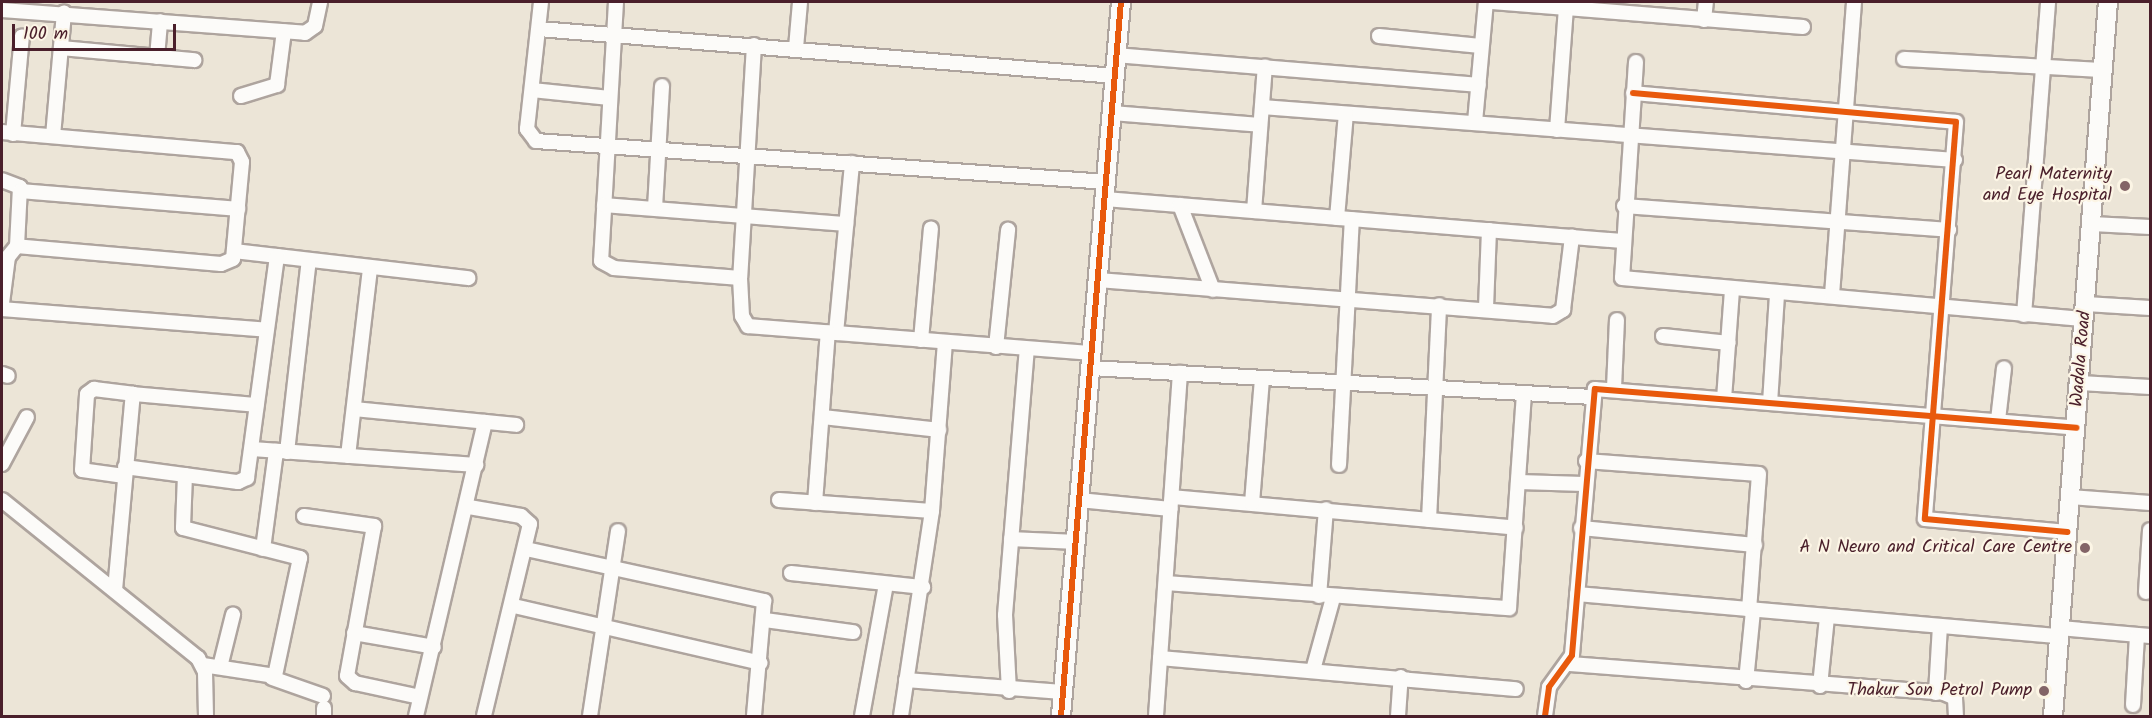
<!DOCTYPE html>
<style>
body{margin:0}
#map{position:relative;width:2152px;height:718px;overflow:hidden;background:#ece5d7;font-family:Kalam,sans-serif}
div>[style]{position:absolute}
.roads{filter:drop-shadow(2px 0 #aea49e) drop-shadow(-2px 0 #aea49e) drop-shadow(0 2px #aea49e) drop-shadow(0 -2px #aea49e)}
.street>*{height:14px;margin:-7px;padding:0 7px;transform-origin:7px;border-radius:7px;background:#fcfbf9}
.secondary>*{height:18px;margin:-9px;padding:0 9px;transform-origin:9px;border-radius:9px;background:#fcfbf9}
.cycleway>*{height:6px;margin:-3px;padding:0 3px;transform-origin:3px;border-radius:3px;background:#e8590c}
.dots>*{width:16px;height:16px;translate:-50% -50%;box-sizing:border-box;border:3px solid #fcf5e5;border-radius:50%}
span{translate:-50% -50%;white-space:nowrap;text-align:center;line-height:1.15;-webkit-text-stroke:4.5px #fcf5e5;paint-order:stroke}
.poi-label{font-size:18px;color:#4a1f2b}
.right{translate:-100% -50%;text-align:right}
.street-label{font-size:18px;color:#4a1f2b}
.frame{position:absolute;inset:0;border:3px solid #4a1f2b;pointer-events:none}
.scale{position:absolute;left:12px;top:24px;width:164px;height:27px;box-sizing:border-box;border:3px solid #4a1f2b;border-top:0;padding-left:8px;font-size:18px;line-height:21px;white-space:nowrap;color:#4a1f2b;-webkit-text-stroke:4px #fcf5e5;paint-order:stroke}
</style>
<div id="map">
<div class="roads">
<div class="street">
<i style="left:541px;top:2px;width:128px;rotate:96.3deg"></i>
<i style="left:527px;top:129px;width:15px;rotate:53deg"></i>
<i style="left:536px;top:141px;width:571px;rotate:4.11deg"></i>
<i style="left:616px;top:2px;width:259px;rotate:93.3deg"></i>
<i style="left:601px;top:261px;width:15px;rotate:28deg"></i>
<i style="left:614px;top:268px;width:126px;rotate:4.5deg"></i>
<i style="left:1492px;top:2px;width:312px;rotate:4.6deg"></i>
<i style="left:2px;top:10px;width:304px;rotate:4.3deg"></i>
<i style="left:305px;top:33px;width:12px;rotate:-35deg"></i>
<i style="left:315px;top:26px;width:25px;rotate:-78deg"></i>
<i style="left:1704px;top:20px;width:18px;rotate:-84deg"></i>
<i style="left:539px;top:29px;width:578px;rotate:4.66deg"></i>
<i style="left:1379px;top:36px;width:102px;rotate:5.6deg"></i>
<i style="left:754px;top:45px;width:233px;rotate:93.4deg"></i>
<i style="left:740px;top:278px;width:38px;rotate:87deg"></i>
<i style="left:742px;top:316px;width:12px;rotate:59deg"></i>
<i style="left:748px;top:326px;width:345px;rotate:4.5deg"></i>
<i style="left:61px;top:48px;width:134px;rotate:5.2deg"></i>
<i style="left:796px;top:48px;width:46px;rotate:-85deg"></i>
<i style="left:1116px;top:55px;width:364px;rotate:4.7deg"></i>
<i style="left:157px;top:57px;width:36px;rotate:-85deg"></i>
<i style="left:1904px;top:59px;width:199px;rotate:3.2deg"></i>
<i style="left:1636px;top:62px;width:216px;rotate:93.7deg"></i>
<i style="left:1622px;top:278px;width:465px;rotate:5.1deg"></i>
<i style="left:532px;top:90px;width:78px;rotate:5.9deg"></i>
<i style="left:1633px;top:93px;width:324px;rotate:5.1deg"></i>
<i style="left:1956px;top:122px;width:398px;rotate:94.5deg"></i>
<i style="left:1925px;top:519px;width:143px;rotate:5.2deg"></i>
<i style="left:241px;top:96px;width:38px;rotate:-17deg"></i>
<i style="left:277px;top:85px;width:54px;rotate:-82.6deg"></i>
<i style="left:1262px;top:107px;width:695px;rotate:4.37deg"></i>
<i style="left:1112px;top:113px;width:148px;rotate:4.6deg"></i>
<i style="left:1475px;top:122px;width:121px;rotate:-84.8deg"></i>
<i style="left:1557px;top:130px;width:124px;rotate:-85.8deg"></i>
<i style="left:2px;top:132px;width:236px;rotate:4.9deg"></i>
<i style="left:237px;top:152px;width:11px;rotate:63deg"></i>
<i style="left:242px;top:162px;width:97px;rotate:95.3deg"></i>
<i style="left:233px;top:259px;width:13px;rotate:157deg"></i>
<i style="left:221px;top:264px;width:205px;rotate:-175deg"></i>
<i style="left:17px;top:246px;width:59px;rotate:-87.1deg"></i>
<i style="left:20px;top:187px;width:19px;rotate:-159deg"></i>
<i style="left:13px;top:134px;width:98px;rotate:-84.8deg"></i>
<i style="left:53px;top:136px;width:124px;rotate:-84.9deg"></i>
<i style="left:21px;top:191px;width:218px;rotate:4.7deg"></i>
<i style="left:1105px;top:199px;width:519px;rotate:4.64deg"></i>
<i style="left:604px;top:205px;width:243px;rotate:4.5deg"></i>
<i style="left:1180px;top:205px;width:91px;rotate:68.8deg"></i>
<i style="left:1624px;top:206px;width:326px;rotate:4.2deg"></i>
<i style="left:655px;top:208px;width:122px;rotate:-86.7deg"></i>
<i style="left:1254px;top:211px;width:145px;rotate:-85.7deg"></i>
<i style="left:1337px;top:218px;width:104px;rotate:-85.1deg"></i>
<i style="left:2092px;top:224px;width:58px;rotate:3deg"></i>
<i style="left:234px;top:251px;width:236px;rotate:6.6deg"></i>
<i style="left:1098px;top:280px;width:456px;rotate:4.5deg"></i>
<i style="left:1553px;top:316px;width:12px;rotate:-31deg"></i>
<i style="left:1563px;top:310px;width:74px;rotate:-83deg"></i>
<i style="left:1832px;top:295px;width:294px;rotate:-85.7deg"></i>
<i style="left:2px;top:303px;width:46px;rotate:-82.6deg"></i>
<i style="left:8px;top:257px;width:14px;rotate:-51deg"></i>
<i style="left:2086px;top:304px;width:64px;rotate:3.6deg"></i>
<i style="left:1486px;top:308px;width:78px;rotate:-87.8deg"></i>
<i style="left:2px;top:309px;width:265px;rotate:4.5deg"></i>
<i style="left:2024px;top:315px;width:314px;rotate:-85.6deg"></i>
<i style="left:836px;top:333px;width:171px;rotate:-84.6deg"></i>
<i style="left:1663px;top:336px;width:66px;rotate:6.1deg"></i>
<i style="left:921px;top:340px;width:112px;rotate:-84.9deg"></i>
<i style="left:996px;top:347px;width:118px;rotate:-84.1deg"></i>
<i style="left:1091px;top:368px;width:502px;rotate:3.31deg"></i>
<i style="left:2px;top:374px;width:6px;rotate:18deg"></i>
<i style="left:2080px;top:383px;width:70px;rotate:3.3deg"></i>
<i style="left:1614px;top:388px;width:68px;rotate:-87.5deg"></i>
<i style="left:1724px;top:399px;width:108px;rotate:-85.8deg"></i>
<i style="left:1770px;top:403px;width:109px;rotate:-86.3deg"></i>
<i style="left:354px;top:409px;width:163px;rotate:5.6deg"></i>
<i style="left:823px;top:417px;width:117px;rotate:6.4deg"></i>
<i style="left:1998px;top:420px;width:52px;rotate:-83.4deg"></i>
<i style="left:252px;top:449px;width:225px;rotate:4.1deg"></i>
<i style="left:287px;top:452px;width:193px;rotate:-83.5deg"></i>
<i style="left:348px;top:456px;width:189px;rotate:-83.3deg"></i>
<i style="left:1586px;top:461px;width:173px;rotate:4.3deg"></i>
<i style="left:1759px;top:474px;width:136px;rotate:94.2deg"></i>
<i style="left:2px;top:464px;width:53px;rotate:-62deg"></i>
<i style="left:1339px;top:465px;width:246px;rotate:-87deg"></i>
<i style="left:125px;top:467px;width:114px;rotate:7.6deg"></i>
<i style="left:238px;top:482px;width:10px;rotate:-24deg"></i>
<i style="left:247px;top:478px;width:224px;rotate:-82.3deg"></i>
<i style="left:185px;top:475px;width:53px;rotate:92.2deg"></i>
<i style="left:183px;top:528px;width:121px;rotate:14.4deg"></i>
<i style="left:300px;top:558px;width:121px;rotate:102deg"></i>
<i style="left:275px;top:676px;width:73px;rotate:-171.3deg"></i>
<i style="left:124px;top:476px;width:42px;rotate:-171.9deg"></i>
<i style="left:82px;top:470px;width:76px;rotate:-86.2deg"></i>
<i style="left:87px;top:394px;width:9px;rotate:-36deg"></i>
<i style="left:94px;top:389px;width:39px;rotate:7deg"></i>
<i style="left:1519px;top:482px;width:65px;rotate:1.8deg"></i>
<i style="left:1172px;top:497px;width:345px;rotate:5.1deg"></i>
<i style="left:2070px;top:497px;width:80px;rotate:4.3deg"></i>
<i style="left:2px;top:500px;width:252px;rotate:38.9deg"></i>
<i style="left:198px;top:658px;width:16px;rotate:63deg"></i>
<i style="left:205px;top:672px;width:44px;rotate:88.7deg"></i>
<i style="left:779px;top:500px;width:153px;rotate:4.1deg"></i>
<i style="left:1079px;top:500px;width:92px;rotate:5.6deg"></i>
<i style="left:815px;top:503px;width:171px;rotate:-85.7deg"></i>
<i style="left:1252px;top:503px;width:125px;rotate:-85.4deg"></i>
<i style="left:469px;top:507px;width:53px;rotate:9.8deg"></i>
<i style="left:521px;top:516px;width:12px;rotate:42deg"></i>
<i style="left:530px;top:524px;width:197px;rotate:103.5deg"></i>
<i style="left:304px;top:516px;width:71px;rotate:8.1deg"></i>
<i style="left:374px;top:526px;width:152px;rotate:100.2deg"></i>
<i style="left:347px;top:676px;width:11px;rotate:41deg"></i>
<i style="left:355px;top:683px;width:66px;rotate:12.2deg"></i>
<i style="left:1429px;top:520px;width:215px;rotate:-87.3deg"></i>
<i style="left:1581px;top:528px;width:175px;rotate:5.6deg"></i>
<i style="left:1011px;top:539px;width:65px;rotate:2.6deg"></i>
<i style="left:263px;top:549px;width:99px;rotate:-82.4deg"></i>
<i style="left:526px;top:549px;width:244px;rotate:12.3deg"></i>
<i style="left:764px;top:601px;width:115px;rotate:95deg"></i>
<i style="left:791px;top:573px;width:133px;rotate:6.1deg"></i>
<i style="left:1166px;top:583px;width:344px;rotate:4.2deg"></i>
<i style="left:1509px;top:608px;width:215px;rotate:-86deg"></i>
<i style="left:115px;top:590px;width:197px;rotate:-84.8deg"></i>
<i style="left:133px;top:394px;width:124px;rotate:5.1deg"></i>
<i style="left:2146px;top:592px;width:62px;rotate:-86.3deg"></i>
<i style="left:1577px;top:594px;width:484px;rotate:5deg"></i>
<i style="left:1319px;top:596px;width:87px;rotate:-85.4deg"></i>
<i style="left:514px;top:606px;width:253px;rotate:13deg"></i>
<i style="left:765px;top:620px;width:89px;rotate:7.8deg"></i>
<i style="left:2060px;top:628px;width:90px;rotate:5.1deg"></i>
<i style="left:354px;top:633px;width:81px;rotate:9.9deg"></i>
<i style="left:1160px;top:658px;width:357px;rotate:5deg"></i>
<i style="left:1570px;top:664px;width:375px;rotate:4.4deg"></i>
<i style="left:1944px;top:693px;width:12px;rotate:24deg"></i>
<i style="left:1955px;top:698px;width:18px;rotate:87deg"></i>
<i style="left:220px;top:667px;width:54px;rotate:-76deg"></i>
<i style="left:1313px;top:670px;width:75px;rotate:-74.5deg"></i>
<i style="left:272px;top:678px;width:54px;rotate:19.4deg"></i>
<i style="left:906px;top:680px;width:157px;rotate:4.4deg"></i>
<i style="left:1746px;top:681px;width:70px;rotate:-84.3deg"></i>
<i style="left:1820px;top:686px;width:69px;rotate:-84.2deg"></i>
<i style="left:1009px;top:691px;width:76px;rotate:-93deg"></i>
<i style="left:1005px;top:615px;width:267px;rotate:-85.3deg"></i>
<i style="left:1936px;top:693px;width:67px;rotate:-86.6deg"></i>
<i style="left:2133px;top:705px;width:70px;rotate:-86.7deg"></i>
<i style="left:324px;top:716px;width:8px;rotate:-90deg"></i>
<i style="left:416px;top:716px;width:302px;rotate:-76.8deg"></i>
<i style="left:590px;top:716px;width:187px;rotate:-81.4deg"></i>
<i style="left:862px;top:716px;width:134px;rotate:-79.7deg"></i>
<i style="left:901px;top:716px;width:207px;rotate:-81.4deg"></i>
<i style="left:932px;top:511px;width:169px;rotate:-85.6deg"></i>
<i style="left:1156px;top:716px;width:344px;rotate:-86deg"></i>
<i style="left:1398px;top:716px;width:39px;rotate:-86deg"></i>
<i style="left:1545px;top:716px;width:29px;rotate:-82deg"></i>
<i style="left:1549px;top:687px;width:39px;rotate:-54deg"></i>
<i style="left:1572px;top:655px;width:267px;rotate:-85.1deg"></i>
<i style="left:1595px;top:389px;width:483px;rotate:4.6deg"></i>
</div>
<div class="secondary">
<i style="left:1061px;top:716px;width:717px;rotate:-85.2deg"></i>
<i style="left:2053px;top:716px;width:716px;rotate:-85.6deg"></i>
</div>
</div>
<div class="cycleway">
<i style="left:1633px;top:93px;width:324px;rotate:5.1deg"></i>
<i style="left:1956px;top:122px;width:398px;rotate:94.5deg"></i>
<i style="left:1925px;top:519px;width:143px;rotate:5.2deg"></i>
<i style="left:1061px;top:716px;width:717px;rotate:-85.2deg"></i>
<i style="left:1545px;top:716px;width:29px;rotate:-82deg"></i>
<i style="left:1549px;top:687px;width:39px;rotate:-54deg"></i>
<i style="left:1572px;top:655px;width:267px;rotate:-85.1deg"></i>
<i style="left:1595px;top:389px;width:483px;rotate:4.6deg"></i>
</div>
<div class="dots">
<i style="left:2125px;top:186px;background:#836467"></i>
<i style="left:2085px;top:548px;background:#836467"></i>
<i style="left:2044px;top:691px;background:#836467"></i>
</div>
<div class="poi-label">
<span class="right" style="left:2112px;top:186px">Pearl Maternity<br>and Eye Hospital</span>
<span class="right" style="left:2072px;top:548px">A N Neuro and Critical Care Centre</span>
<span class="right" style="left:2032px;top:691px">Thakur Son Petrol Pump</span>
</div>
<div class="street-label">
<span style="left:2082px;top:359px;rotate:-85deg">Wadala Road</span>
</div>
<div class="frame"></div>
<div class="scale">100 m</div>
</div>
